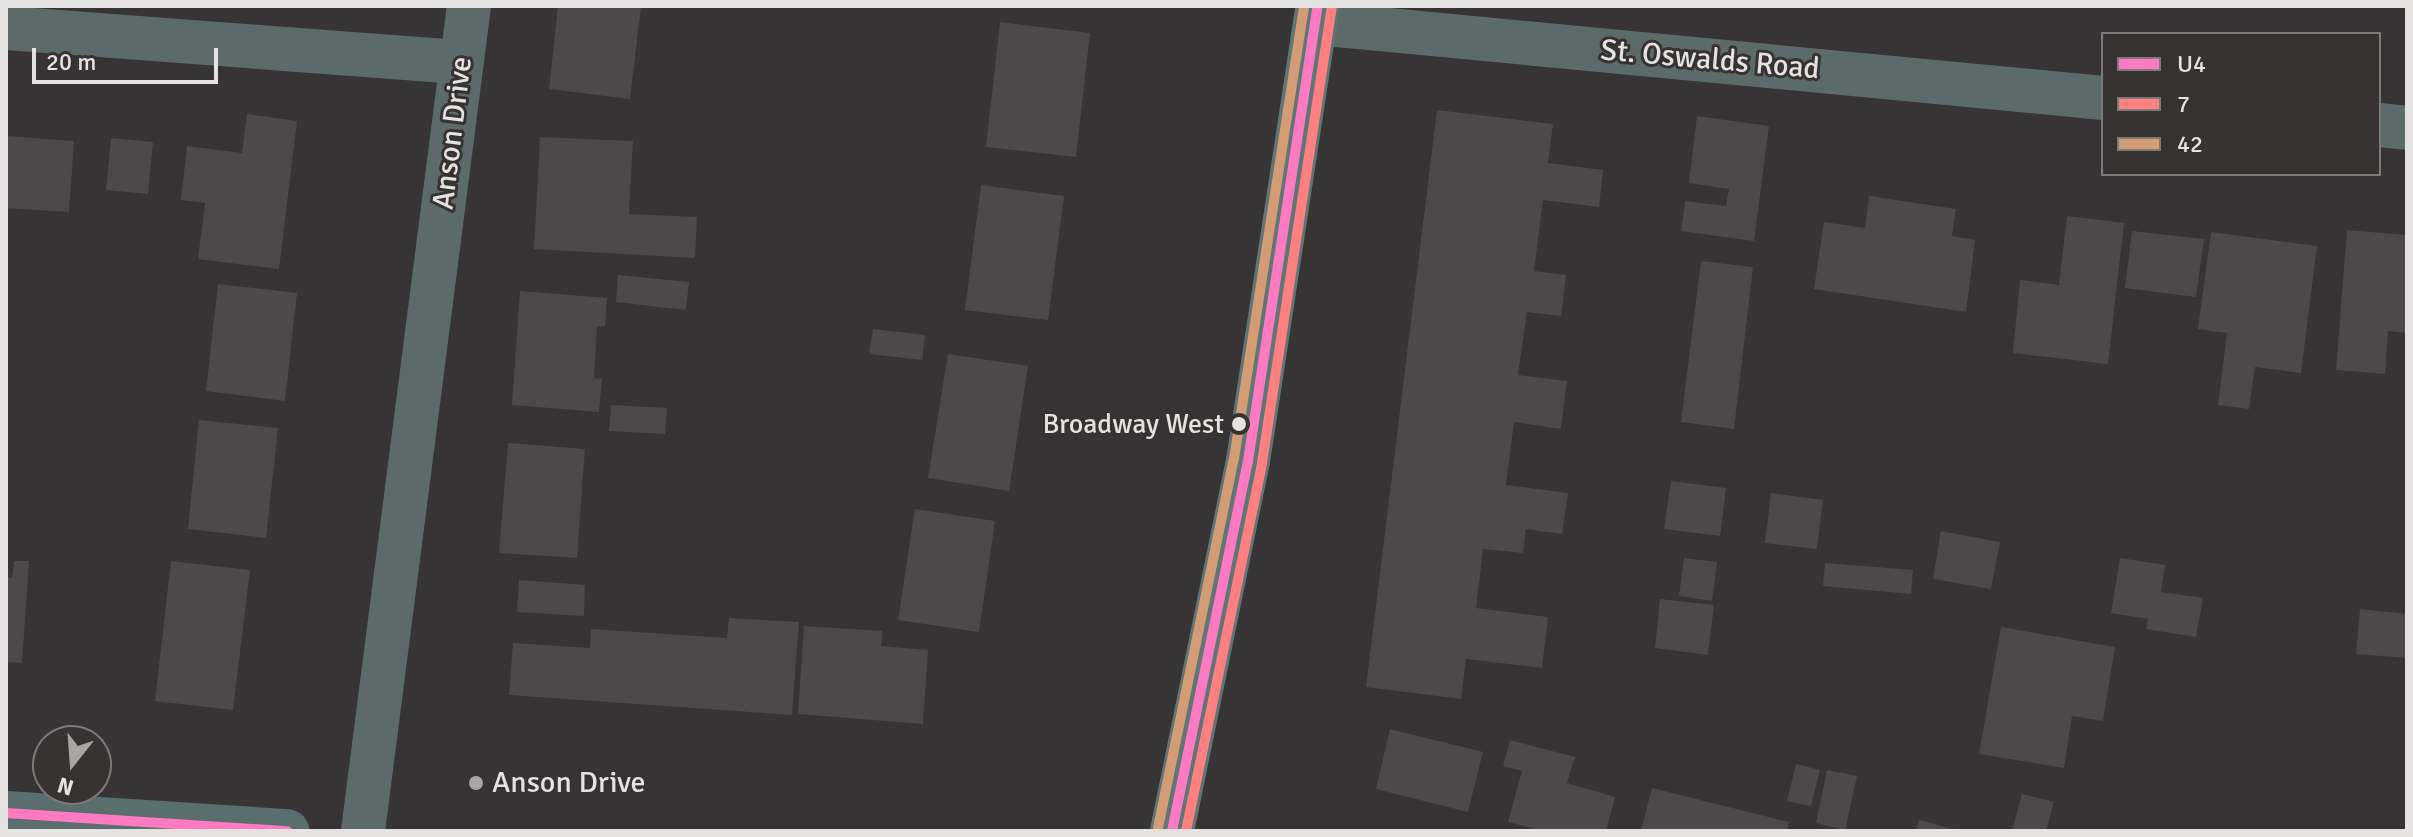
<!DOCTYPE html>
<style>
body{margin:0}
#map{position:relative;width:2413px;height:837px;overflow:hidden;background:#363434;font-family:Signika,sans-serif}
div>[style]{position:absolute}
.building>*{inset:0;background:#4b4949}
.street>*{height:44px;margin:-22px;padding:0 22px;transform-origin:22px;border-radius:22px;background:#5c6a6a}
.secondary>*{height:44px;margin:-22px;padding:0 22px;transform-origin:22px;border-radius:22px;background:#5b6e6e}
.primary>*{height:44px;margin:-22px;padding:0 22px;transform-origin:22px;border-radius:22px;background:#607575}
.bus-1>*{height:10px;margin:-5px;padding:0 5px;transform-origin:5px;border-radius:5px;background:#fe7ac1}
.bus-2>*{height:10px;margin:-5px;padding:0 5px;transform-origin:5px;border-radius:5px;background:#ff8081}
.bus-3>*{height:10px;margin:-5px;padding:0 5px;transform-origin:5px;border-radius:5px;background:#d39c74}
.dots>*{width:22px;height:22px;translate:-50% -50%;box-sizing:border-box;border:4px solid #373333;border-radius:50%}
span{translate:-50% -50%;white-space:nowrap;text-align:center;line-height:1.15;-webkit-text-stroke:6px #373333;paint-order:stroke}
.bus-label{font-size:28px;color:#e5e2e2}
.right{translate:-100% -50%;text-align:right}
.street-label{font-size:30px;color:#e5e2e2}
.poi-label{font-size:30px;color:#e5e2e2}
.left{translate:0 -50%;text-align:left}
.frame{position:absolute;inset:0;border:8px solid #e5e2e2;pointer-events:none}
.legend{position:absolute;left:2101px;top:32px;width:280px;height:144px;box-sizing:border-box;background:#373333;border:2px solid #7d7979;margin:0;padding:10px 14px;list-style:none;font-size:24px;color:#e5e2e2}
.legend li{display:flex;align-items:center;gap:16px;height:40px}
.legend b{width:40px;border:2px solid #7d7979}
.north{position:absolute;left:32px;top:725px;width:80px;height:80px;box-sizing:border-box;background:#373333;border:2px solid #7d7979;border-radius:50%;rotate:197deg;font-size:22px;font-weight:700;line-height:32px;text-align:center;color:#e5e2e2}
.north::after{content:'';display:block;margin:auto;width:28px;height:36px;background:#a8a5a5;clip-path:polygon(50% 0,100% 100%,50% 72%,0 100%)}
.scale{position:absolute;left:32px;top:48px;width:186px;height:36px;box-sizing:border-box;border:4px solid #e5e2e2;border-top:0;padding-left:10px;font-size:24px;line-height:28px;white-space:nowrap;color:#e5e2e2;-webkit-text-stroke:6px #373333;paint-order:stroke}
</style>
<div id="map">
<div class="building">
<i style="clip-path:polygon(558px 6px,641px 6px,630px 99px,549px 89px)"></i>
<i style="clip-path:polygon(1000px 22px,1090px 33px,1076px 157px,986px 147px)"></i>
<i style="clip-path:polygon(1437px 110px,1553px 124px,1548px 163px,1603px 170px,1599px 207px,1543px 200px,1534px 271px,1566px 275px,1561px 316px,1527px 312px,1518px 375px,1567px 381px,1561px 429px,1514px 422px,1506px 485px,1568px 493px,1562px 534px,1526px 529px,1523px 553px,1483px 549px,1476px 608px,1548px 617px,1542px 668px,1466px 659px,1461px 699px,1366px 687px)"></i>
<i style="clip-path:polygon(247px 114px,297px 121px,279px 269px,198px 259px,205px 203px,181px 200px,187px 146px,242px 153px)"></i>
<i style="clip-path:polygon(1697px 116px,1769px 126px,1754px 241px,1681px 231px,1685px 201px,1726px 206px,1729px 189px,1689px 183px)"></i>
<i style="clip-path:polygon(6px 136px,74px 141px,69px 212px,6px 208px)"></i>
<i style="clip-path:polygon(540px 137px,633px 141px,629px 214px,697px 217px,695px 258px,534px 249px)"></i>
<i style="clip-path:polygon(111px 138px,153px 142px,148px 194px,106px 190px)"></i>
<i style="clip-path:polygon(981px 185px,1064px 196px,1048px 320px,965px 310px)"></i>
<i style="clip-path:polygon(1869px 196px,1956px 209px,1952px 236px,1975px 240px,1966px 312px,1814px 289px,1824px 222px,1865px 228px)"></i>
<i style="clip-path:polygon(2067px 216px,2124px 223px,2108px 364px,2013px 353px,2020px 280px,2059px 285px)"></i>
<i style="clip-path:polygon(2347px 230px,2407px 235px,2407px 333px,2388px 331px,2385px 374px,2336px 370px)"></i>
<i style="clip-path:polygon(2132px 231px,2204px 239px,2196px 297px,2125px 288px)"></i>
<i style="clip-path:polygon(2211px 232px,2317px 246px,2301px 373px,2255px 367px,2249px 409px,2218px 405px,2227px 333px,2198px 329px)"></i>
<i style="clip-path:polygon(1701px 261px,1753px 267px,1734px 429px,1681px 422px)"></i>
<i style="clip-path:polygon(618px 275px,689px 282px,686px 310px,616px 302px)"></i>
<i style="clip-path:polygon(218px 284px,297px 293px,285px 401px,206px 391px)"></i>
<i style="clip-path:polygon(520px 291px,607px 298px,605px 326px,597px 326px,594px 378px,602px 379px,599px 412px,512px 405px)"></i>
<i style="clip-path:polygon(873px 329px,925px 335px,922px 360px,869px 354px)"></i>
<i style="clip-path:polygon(948px 354px,1028px 366px,1009px 491px,928px 478px)"></i>
<i style="clip-path:polygon(611px 405px,667px 408px,665px 434px,609px 431px)"></i>
<i style="clip-path:polygon(199px 420px,278px 428px,266px 538px,188px 529px)"></i>
<i style="clip-path:polygon(508px 443px,585px 449px,577px 558px,499px 553px)"></i>
<i style="clip-path:polygon(1671px 481px,1726px 488px,1720px 536px,1664px 529px)"></i>
<i style="clip-path:polygon(1771px 493px,1823px 500px,1817px 549px,1765px 543px)"></i>
<i style="clip-path:polygon(915px 509px,995px 521px,979px 632px,898px 620px)"></i>
<i style="clip-path:polygon(1941px 531px,2000px 542px,1991px 589px,1933px 579px)"></i>
<i style="clip-path:polygon(1684px 558px,1717px 562px,1712px 601px,1679px 596px)"></i>
<i style="clip-path:polygon(2120px 558px,2165px 565px,2161px 592px,2203px 598px,2196px 637px,2146px 629px,2148px 619px,2111px 613px)"></i>
<i style="clip-path:polygon(14px 561px,29px 561px,22px 663px,6px 662px,6px 577px,12px 578px)"></i>
<i style="clip-path:polygon(171px 561px,250px 570px,233px 710px,155px 701px)"></i>
<i style="clip-path:polygon(1825px 563px,1913px 570px,1911px 594px,1823px 586px)"></i>
<i style="clip-path:polygon(519px 580px,585px 585px,584px 616px,517px 612px)"></i>
<i style="clip-path:polygon(1660px 599px,1714px 605px,1708px 655px,1655px 648px)"></i>
<i style="clip-path:polygon(2360px 609px,2407px 614px,2407px 658px,2356px 654px)"></i>
<i style="clip-path:polygon(729px 618px,799px 622px,792px 715px,509px 695px,513px 643px,590px 648px,591px 629px,727px 638px)"></i>
<i style="clip-path:polygon(804px 626px,882px 631px,881px 646px,928px 650px,923px 724px,798px 714px)"></i>
<i style="clip-path:polygon(2001px 627px,2115px 647px,2103px 721px,2072px 716px,2064px 768px,1979px 754px)"></i>
<i style="clip-path:polygon(1390px 729px,1483px 752px,1468px 812px,1376px 789px)"></i>
<i style="clip-path:polygon(1510px 740px,1575px 757px,1567px 783px,1615px 797px,1606px 831px,1542px 831px,1508px 822px,1522px 771px,1503px 766px)"></i>
<i style="clip-path:polygon(1796px 764px,1820px 770px,1811px 806px,1787px 801px)"></i>
<i style="clip-path:polygon(1827px 770px,1857px 776px,1845px 830px,1816px 823px)"></i>
<i style="clip-path:polygon(1652px 788px,1789px 822px,1787px 831px,1641px 831px)"></i>
<i style="clip-path:polygon(2022px 794px,2054px 802px,2046px 831px,2012px 831px)"></i>
<i style="clip-path:polygon(1919px 820px,1957px 830px,1957px 831px,1916px 831px)"></i>
</div>
<div class="street">
<i style="left:1316px;top:23px;width:791px;rotate:5.44deg"></i>
<i style="left:6px;top:28px;width:457px;rotate:4.3deg"></i>
<i style="left:2379px;top:125px;width:28px;rotate:6deg"></i>
<i style="left:363px;top:831px;width:832px;rotate:-82.68deg"></i>
</div>
<div class="secondary">
<i style="left:6px;top:813px;width:282px;rotate:3.7deg"></i>
</div>
<div class="primary">
<i style="left:1172px;top:831px;width:378px;rotate:-78.4deg"></i>
<i style="left:1248px;top:461px;width:460px;rotate:-81.3deg"></i>
</div>
<div class="bus-1">
<i style="left:6px;top:813px;width:282px;rotate:3.7deg"></i>
<i style="left:1172px;top:831px;width:378px;rotate:-78.4deg"></i>
<i style="left:1248px;top:461px;width:460px;rotate:-81.3deg"></i>
</div>
<div class="bus-2">
<i style="left:1186px;top:831px;width:376px;rotate:-78.3deg"></i>
<i style="left:1262px;top:463px;width:460px;rotate:-81.3deg"></i>
</div>
<div class="bus-3">
<i style="left:1158px;top:828px;width:377px;rotate:-78.4deg"></i>
<i style="left:1234px;top:459px;width:458px;rotate:-81.2deg"></i>
</div>
<div class="dots">
<i style="left:1239px;top:424px;background:#e5e2e2"></i>
<i style="left:476px;top:783px;background:#a8a5a5"></i>
</div>
<div class="bus-label">
<span class="right" style="left:1224px;top:424px">Broadway West</span>
</div>
<div class="street-label">
<span style="left:1710px;top:60px;rotate:5deg">St. Oswalds Road</span>
<span style="left:453px;top:133px;rotate:-83deg">Anson Drive</span>
</div>
<div class="poi-label">
<span class="left" style="left:492px;top:783px">Anson Drive</span>
</div>
<div class="frame"></div>
<ul class="legend">
<li><b style="height:10px;background:#fe7ac1"></b>U4</li>
<li><b style="height:10px;background:#ff8081"></b>7</li>
<li><b style="height:10px;background:#d39c74"></b>42</li>
</ul>
<div class="north">N</div>
<div class="scale">20 m</div>
</div>
